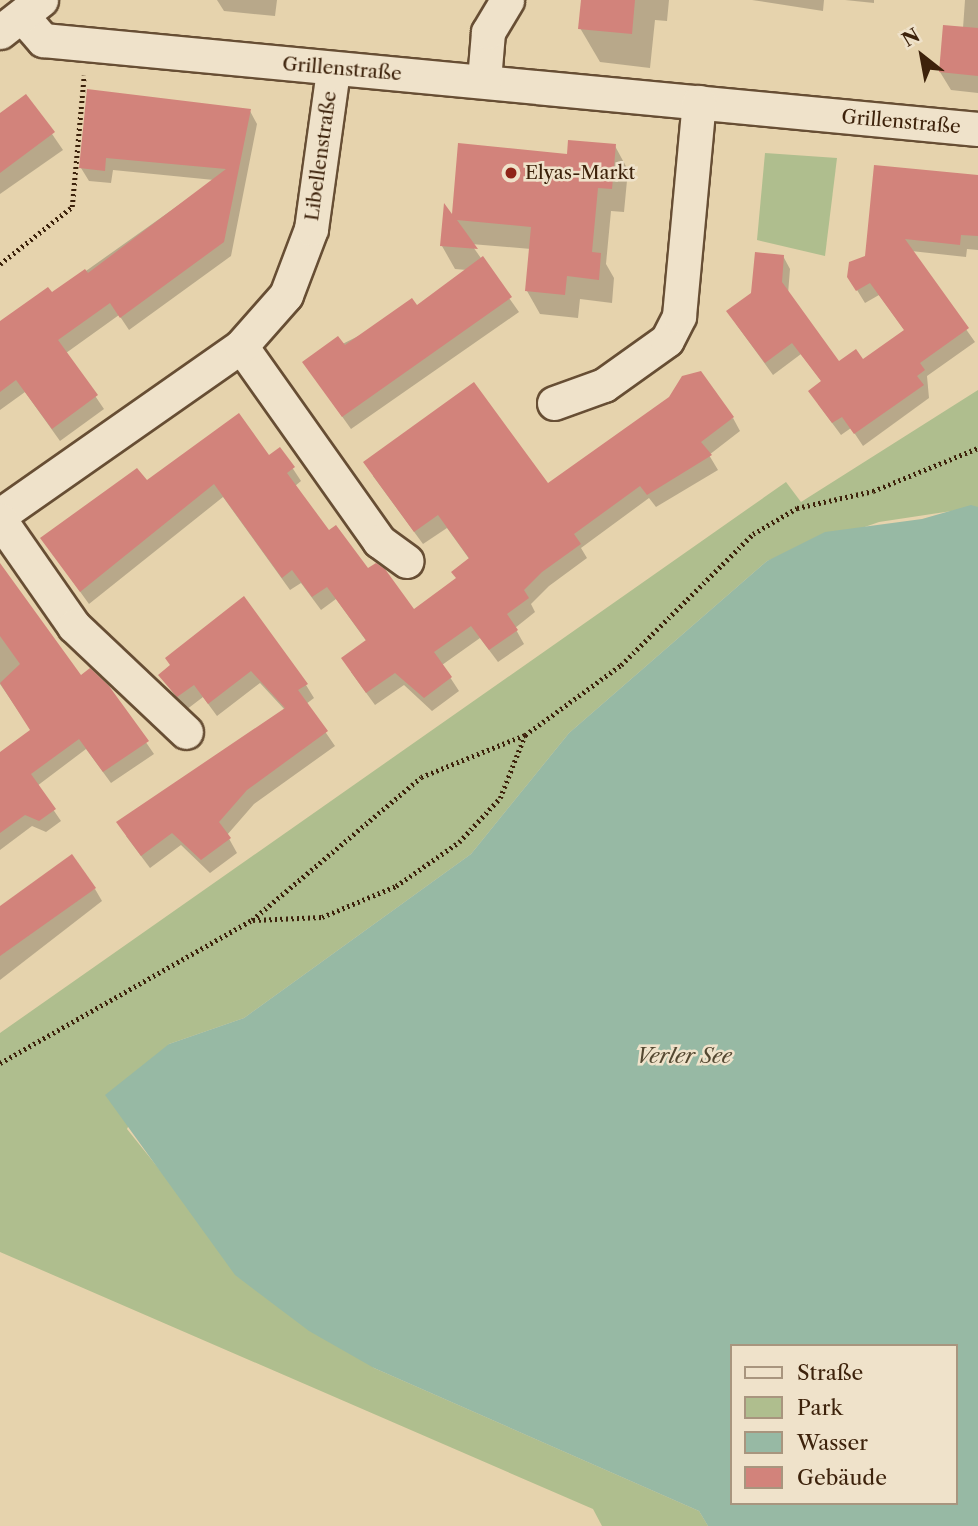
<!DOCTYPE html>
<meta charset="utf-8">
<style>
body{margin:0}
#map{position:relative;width:978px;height:1526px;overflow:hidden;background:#e6d3ad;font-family:"Libre Caslon Text",serif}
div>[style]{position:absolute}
.green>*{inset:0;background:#afbe8e}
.water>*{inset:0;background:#97b9a4}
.shadow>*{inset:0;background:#0003}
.building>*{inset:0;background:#d2837b}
.path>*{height:4.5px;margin-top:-2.25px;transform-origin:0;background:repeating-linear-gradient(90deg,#3d220b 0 2px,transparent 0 5.5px)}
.roads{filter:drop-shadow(2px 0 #674e34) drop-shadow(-2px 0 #674e34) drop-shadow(0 2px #674e34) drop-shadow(0 -2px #674e34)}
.minor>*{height:33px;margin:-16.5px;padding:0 16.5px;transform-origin:16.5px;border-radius:16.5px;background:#efe2ca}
.dots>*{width:19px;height:19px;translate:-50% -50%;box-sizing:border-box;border:4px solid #efe2ca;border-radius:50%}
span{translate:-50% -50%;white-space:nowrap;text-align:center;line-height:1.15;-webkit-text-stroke:5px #efe2ca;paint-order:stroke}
.street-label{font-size:19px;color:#3d220b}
.poi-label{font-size:19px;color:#3d220b}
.left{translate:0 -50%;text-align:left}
.water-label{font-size:21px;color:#544831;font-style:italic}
.legend{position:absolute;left:730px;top:1344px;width:228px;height:161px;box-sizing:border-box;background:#efe2ca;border:2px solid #a8957e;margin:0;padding:9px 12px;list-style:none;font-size:21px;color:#3d220b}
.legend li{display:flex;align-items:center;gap:14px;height:35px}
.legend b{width:35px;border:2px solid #a8957e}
.north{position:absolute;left:887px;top:21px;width:70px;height:70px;-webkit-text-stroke:5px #efe2ca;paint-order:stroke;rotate:329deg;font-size:19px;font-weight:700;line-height:28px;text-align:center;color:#3d220b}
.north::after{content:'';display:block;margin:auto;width:24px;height:32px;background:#3d220b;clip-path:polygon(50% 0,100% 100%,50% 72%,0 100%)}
</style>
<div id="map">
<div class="green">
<i style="clip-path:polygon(765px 153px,837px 158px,825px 256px,757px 240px)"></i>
<i style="clip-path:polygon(978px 390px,978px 507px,879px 522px,767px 561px,569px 733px,471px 854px,244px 1018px,169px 1044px,127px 1129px,179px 1194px,374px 1368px,699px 1511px,708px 1526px,602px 1526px,593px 1509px,0 1252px,0 1033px,786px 482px,801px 502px)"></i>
</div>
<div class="water">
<i style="clip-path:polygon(evenodd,971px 505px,978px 507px,978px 1526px,708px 1526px,699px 1511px,374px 1368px,309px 1331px,235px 1275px,105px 1095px,169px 1044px,244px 1018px,471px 854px,569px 733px,767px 561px,825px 532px,922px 519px,971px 505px,731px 1346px,955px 1346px,955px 1503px,731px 1503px,731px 1346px)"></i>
</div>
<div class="shadow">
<i style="clip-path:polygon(217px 0,277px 0,275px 16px,224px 11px)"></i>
<i style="clip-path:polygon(583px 0,669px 0,667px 21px,655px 20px,650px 68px,600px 62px,580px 28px)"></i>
<i style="clip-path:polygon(752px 0,824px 0,823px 11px)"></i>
<i style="clip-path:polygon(845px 0,874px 0,874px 3px)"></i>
<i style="clip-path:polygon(965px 0,978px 0,978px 93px,951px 90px,940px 72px,963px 28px)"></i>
<i style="clip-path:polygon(89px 91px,250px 111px,257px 124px,231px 256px,129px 330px,119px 315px,66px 353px,104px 409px,60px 441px,25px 392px,0 410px,0 332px,214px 180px,113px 170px,111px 183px,89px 181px,81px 168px)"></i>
<i style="clip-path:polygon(26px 96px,63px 150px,0 194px,0 114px)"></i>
<i style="clip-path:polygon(615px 146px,628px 170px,624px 212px,611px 211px,606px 264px,614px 278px,612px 303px,580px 299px,578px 318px,540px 314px,527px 291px,531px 249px,471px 244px,519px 312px,351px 429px,304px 363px,417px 307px,467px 270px,455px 269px,442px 246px,453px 219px,568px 156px)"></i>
<i style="clip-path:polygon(978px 177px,978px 250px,967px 249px,966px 257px,911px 251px,975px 342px,927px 376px,929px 398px,863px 446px,851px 428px,841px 435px,818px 404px,822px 382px,801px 354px,773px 375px,736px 324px,783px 256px,790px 269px,788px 294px,839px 364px,863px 362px,905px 331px,879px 295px,865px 303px,857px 290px,866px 257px)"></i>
<i style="clip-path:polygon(733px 418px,740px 431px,709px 455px,718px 470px,656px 507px,649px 498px,581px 548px,587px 558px,549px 586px,531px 604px,535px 612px,515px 628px,524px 644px,498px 662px,480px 638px,442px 665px,459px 691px,432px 711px,404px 685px,375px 705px,351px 672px,367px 642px,336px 599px,321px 610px,301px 583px,290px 590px,223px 497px,89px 604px,42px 539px,146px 483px,269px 457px,280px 449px,301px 481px,295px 486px,328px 532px,414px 612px,458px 580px,470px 560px,447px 528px,423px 544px,373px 476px,547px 486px)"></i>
<i style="clip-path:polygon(0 587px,81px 677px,108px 687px,154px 754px,111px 783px,86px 749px,37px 786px,61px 821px,46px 832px,32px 826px,0 850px,0 754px,32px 731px,0 684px)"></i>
<i style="clip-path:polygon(243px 598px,306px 685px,314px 698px,306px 704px,335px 746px,254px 804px,227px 835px,237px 853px,210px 873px,181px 845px,150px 868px,126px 836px,285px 710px,260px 683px,217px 716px,203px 697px,186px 710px,160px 675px)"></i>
<i style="clip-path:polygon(95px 889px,102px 901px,0 980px,0 908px)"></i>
</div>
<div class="building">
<i style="clip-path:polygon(581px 0,635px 0,632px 34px,578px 29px)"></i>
<i style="clip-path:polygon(943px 25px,978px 28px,978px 76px,939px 72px)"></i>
<i style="clip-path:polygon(87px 89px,251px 109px,224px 242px,120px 318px,110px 303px,58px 340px,98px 395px,52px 429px,16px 380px,0 392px,0 321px,48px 287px,52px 292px,85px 269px,88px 273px,226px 169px,106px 158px,105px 171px,79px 168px)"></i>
<i style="clip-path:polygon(26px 94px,55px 132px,0 173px,0 113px)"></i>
<i style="clip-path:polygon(568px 140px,616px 144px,612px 189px,598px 188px,592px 252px,601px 253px,599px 280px,567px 276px,565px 295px,525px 291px,531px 227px,457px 220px,478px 249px,440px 246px,444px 203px,452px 214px,458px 143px,567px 154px)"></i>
<i style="clip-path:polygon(874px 165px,978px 175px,978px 236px,961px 235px,960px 245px,905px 239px,969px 328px,920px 363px,925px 370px,917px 376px,924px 385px,854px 434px,842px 417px,832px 423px,808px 391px,821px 381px,792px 343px,765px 363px,726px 311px,751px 293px,755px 252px,784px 255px,782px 282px,839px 361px,856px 349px,863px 359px,904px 330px,870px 283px,856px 291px,847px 277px,849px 262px,865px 256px)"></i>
<i style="clip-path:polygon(483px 256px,512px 297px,342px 417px,302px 362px,338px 336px,345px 345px,412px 298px,417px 305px)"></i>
<i style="clip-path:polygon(701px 371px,734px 417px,701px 442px,712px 455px,647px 495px,640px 486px,574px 534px,581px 544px,542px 572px,524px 590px,529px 598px,507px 614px,518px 630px,489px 650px,471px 626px,434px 652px,452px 677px,424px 698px,395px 673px,366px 693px,341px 658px,366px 640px,327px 587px,312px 597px,292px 570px,282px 578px,214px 484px,80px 592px,40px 538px,137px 468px,147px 480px,239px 413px,269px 455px,280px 447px,295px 467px,287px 473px,329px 530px,336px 525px,368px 568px,376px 563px,385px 569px,414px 609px,456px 578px,451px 572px,469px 558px,438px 515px,414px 532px,363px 462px,474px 382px,548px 483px,669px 397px,682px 376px)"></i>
<i style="clip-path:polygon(0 563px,81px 675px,90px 668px,109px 686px,149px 741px,103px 772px,79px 739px,31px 774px,56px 809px,39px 821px,25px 815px,0 833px,0 752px,30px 730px,0 683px,20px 664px,0 636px)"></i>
<i style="clip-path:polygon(244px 596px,308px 684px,298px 690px,328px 731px,247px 790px,219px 822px,231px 838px,201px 860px,172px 833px,141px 856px,116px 822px,285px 708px,251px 671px,208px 704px,194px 685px,177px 697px,158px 675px,170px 665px,165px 658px)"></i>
<i style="clip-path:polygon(72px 854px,96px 888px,0 956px,0 906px)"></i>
</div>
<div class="path">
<i style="left:0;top:264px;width:92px;rotate:-38.4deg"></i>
<i style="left:72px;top:207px;width:132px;rotate:-84.8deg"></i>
<i style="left:253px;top:920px;width:69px;rotate:-2.5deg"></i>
<i style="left:322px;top:917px;width:80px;rotate:-22.7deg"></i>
<i style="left:396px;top:886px;width:77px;rotate:-34.9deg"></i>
<i style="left:459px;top:842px;width:60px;rotate:-47deg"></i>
<i style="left:500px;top:798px;width:68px;rotate:-68.4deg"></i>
<i style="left:0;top:1063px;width:290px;rotate:-29.6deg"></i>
<i style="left:252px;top:920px;width:221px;rotate:-40.2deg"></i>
<i style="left:421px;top:777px;width:112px;rotate:-22deg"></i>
<i style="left:525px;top:735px;width:119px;rotate:-36.1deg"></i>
<i style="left:621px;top:665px;width:186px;rotate:-44.8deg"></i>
<i style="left:753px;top:534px;width:51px;rotate:-30.6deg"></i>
<i style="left:797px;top:508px;width:78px;rotate:-12.6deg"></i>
<i style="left:873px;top:491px;width:113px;rotate:-22.3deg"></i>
</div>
<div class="roads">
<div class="minor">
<i style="left:22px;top:16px;width:32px;rotate:49deg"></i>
<i style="left:43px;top:40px;width:939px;rotate:5.44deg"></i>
<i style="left:0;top:32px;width:52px;rotate:-38deg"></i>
<i style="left:484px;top:80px;width:48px;rotate:-85.2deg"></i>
<i style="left:488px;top:32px;width:37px;rotate:-59deg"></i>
<i style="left:241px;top:346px;width:239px;rotate:54.7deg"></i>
<i style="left:379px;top:541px;width:34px;rotate:36deg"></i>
<i style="left:554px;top:403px;width:53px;rotate:-19.8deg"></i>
<i style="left:604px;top:385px;width:77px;rotate:-35.5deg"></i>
<i style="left:667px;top:340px;width:27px;rotate:-63deg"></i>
<i style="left:679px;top:316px;width:215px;rotate:-84.7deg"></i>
<i style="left:0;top:515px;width:294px;rotate:-35deg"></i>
<i style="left:241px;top:346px;width:68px;rotate:-48.6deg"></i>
<i style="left:286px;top:295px;width:71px;rotate:-69.3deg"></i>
<i style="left:311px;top:229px;width:161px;rotate:-82.1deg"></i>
<i style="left:0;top:520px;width:129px;rotate:55.1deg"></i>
<i style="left:74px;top:626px;width:154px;rotate:43.4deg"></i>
</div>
</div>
<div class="dots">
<i style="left:511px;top:173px;background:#8f2418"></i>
</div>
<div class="street-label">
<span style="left:342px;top:69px;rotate:5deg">Grillenstraße</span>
<span style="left:901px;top:122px;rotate:5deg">Grillenstraße</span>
<span style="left:321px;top:156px;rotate:-82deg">Libellenstraße</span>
</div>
<div class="poi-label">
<span class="left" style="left:525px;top:173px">Elyas-Markt</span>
</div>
<div class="water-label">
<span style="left:684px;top:1056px">Verler See</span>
</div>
<ul class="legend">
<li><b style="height:9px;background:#efe2ca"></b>Straße</li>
<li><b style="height:19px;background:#afbe8e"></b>Park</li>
<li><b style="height:19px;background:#97b9a4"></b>Wasser</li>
<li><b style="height:19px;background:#d2837b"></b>Gebäude</li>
</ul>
<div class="north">N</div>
</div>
